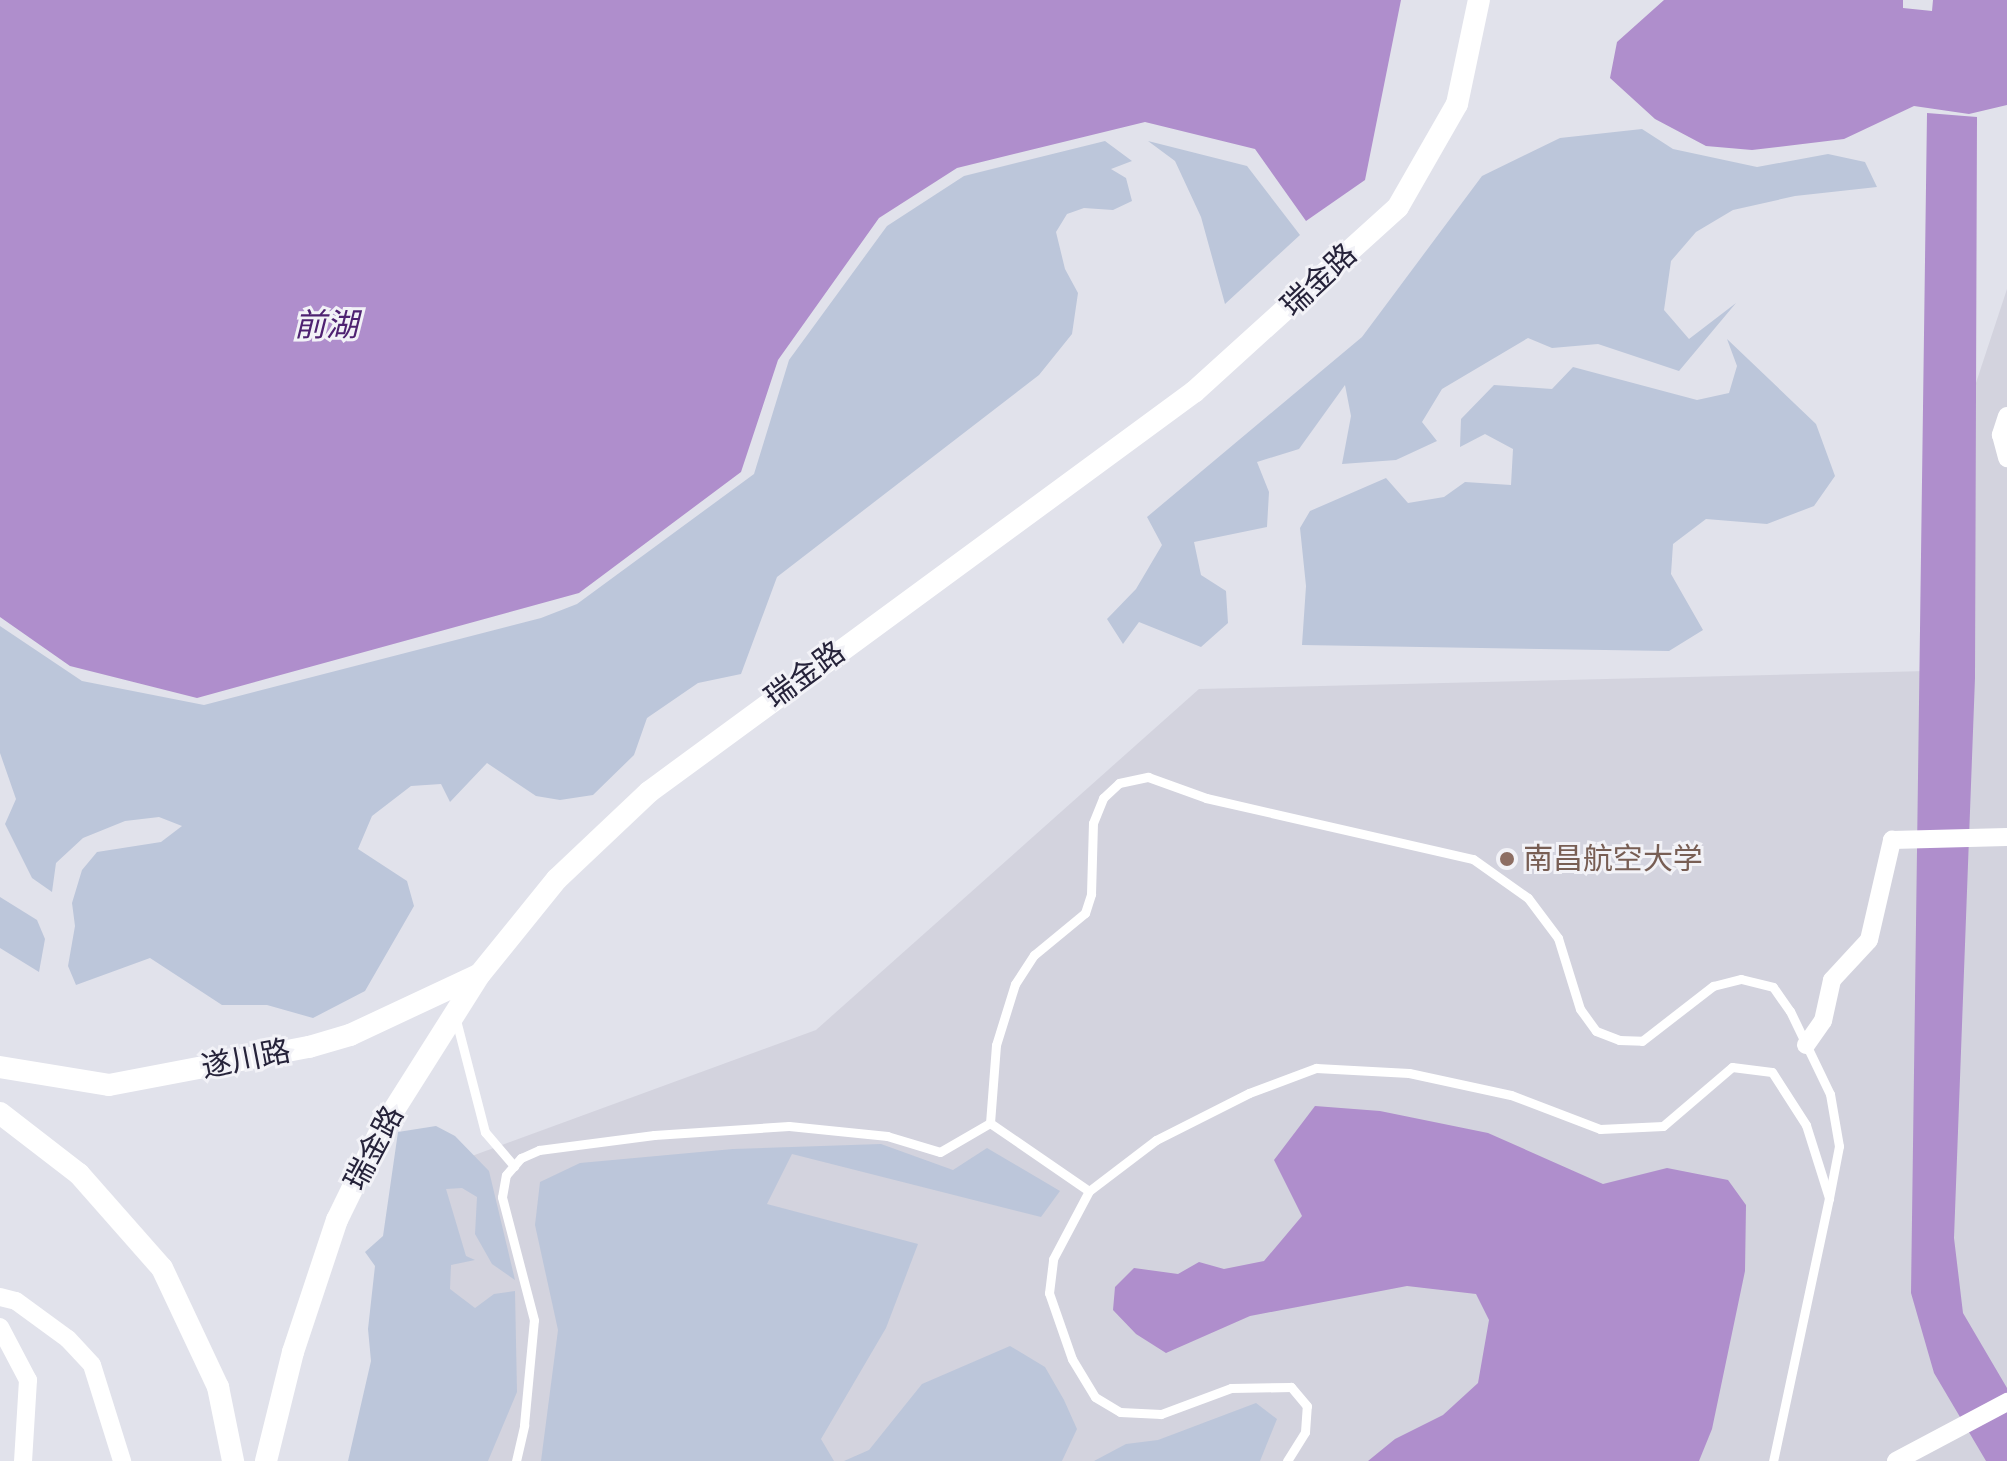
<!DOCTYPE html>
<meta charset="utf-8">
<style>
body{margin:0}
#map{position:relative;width:2007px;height:1461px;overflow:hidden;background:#e1e2eb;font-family:Figtree,"Noto Sans SC",sans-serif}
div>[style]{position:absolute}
.built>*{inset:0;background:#d3d3de}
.green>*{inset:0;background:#bcc6da}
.water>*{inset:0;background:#af8ecc}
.service>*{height:9px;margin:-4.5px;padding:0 4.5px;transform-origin:4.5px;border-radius:4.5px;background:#fff}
.minor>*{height:18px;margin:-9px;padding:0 9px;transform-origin:9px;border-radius:9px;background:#fff}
.tertiary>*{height:22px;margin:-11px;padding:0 11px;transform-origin:11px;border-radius:11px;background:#fff}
.dots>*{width:22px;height:22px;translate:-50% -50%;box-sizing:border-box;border:4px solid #f2f2f7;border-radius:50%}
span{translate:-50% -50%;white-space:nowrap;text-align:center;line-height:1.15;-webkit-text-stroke:6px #f2f2f7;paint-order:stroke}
.street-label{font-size:30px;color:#26233a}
.education-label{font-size:30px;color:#785e54}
.left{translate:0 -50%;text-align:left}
.water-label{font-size:32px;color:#4e2271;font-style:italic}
</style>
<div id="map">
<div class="built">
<i style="clip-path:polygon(2007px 289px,2007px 1461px,401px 1461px,401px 1182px,816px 1030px,1199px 689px,1967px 670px,1970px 401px)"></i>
</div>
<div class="green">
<i style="clip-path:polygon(1642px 129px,1673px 149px,1757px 167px,1828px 154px,1865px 162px,1877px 187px,1795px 196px,1733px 210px,1696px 232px,1671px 261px,1664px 310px,1689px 339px,1736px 303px,1679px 371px,1598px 344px,1552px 348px,1528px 338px,1442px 389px,1422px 422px,1437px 441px,1396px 460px,1342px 464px,1351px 416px,1345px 385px,1299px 449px,1257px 462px,1269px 492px,1267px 527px,1194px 542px,1201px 575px,1226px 591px,1228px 623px,1201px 647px,1139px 622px,1123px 644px,1107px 619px,1136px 589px,1162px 545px,1147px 517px,1362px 337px,1482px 176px,1560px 138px)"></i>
<i style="clip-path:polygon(1105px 141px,1132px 161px,1111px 169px,1126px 178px,1132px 201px,1113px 210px,1084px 208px,1067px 214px,1056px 232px,1065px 269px,1078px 293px,1072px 334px,1039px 375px,777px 577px,741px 674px,698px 683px,647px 718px,634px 755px,593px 795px,560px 800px,536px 796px,487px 763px,450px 802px,441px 784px,411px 786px,372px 816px,358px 849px,407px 881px,414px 906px,365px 991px,313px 1018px,267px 1005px,222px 1005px,150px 958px,76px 985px,68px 966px,75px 926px,72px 903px,82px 870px,97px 852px,161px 842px,182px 826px,159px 817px,125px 821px,83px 838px,56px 863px,52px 892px,32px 878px,5px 824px,16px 799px,0 753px,0 626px,82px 681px,204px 705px,541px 618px,577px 604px,754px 474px,789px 360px,887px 226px,964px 176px)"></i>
<i style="clip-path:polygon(1148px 141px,1247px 166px,1300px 235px,1225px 304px,1201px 217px,1175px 161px)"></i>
<i style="clip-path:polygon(1727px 339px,1816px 424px,1835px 476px,1814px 506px,1767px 524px,1706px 519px,1673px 544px,1671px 574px,1703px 630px,1669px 651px,1302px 645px,1306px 586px,1300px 528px,1310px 511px,1386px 478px,1408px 503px,1444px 497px,1465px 482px,1511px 485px,1513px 449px,1485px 434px,1460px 447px,1461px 419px,1494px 385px,1552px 389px,1573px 367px,1697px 400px,1729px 393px,1737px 366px)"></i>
<i style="clip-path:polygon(0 897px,37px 920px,45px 939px,39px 972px,0 948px)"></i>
<i style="clip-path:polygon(436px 1126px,455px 1136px,489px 1171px,515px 1280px,492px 1264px,475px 1234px,477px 1197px,462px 1188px,446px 1189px,466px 1256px,475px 1260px,451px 1265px,450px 1289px,475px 1308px,494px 1294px,515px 1291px,517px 1392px,488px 1461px,348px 1461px,371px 1361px,368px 1329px,375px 1266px,365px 1252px,383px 1236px,398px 1132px)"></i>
<i style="clip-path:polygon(881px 1144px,953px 1170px,987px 1148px,1060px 1191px,1041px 1217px,792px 1154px,767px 1204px,918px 1244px,886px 1328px,821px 1439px,834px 1461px,541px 1461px,558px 1330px,535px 1225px,540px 1182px,580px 1163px,733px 1149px)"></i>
<i style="clip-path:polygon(1010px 1346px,1045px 1367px,1064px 1400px,1077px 1429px,1062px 1461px,844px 1461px,869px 1450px,922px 1384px)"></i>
<i style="clip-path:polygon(1256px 1403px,1277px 1419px,1260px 1461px,1094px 1461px,1126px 1444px,1158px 1440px)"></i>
</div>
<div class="water">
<i style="clip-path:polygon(0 0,1401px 0,1365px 180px,1306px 221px,1255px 149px,1145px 122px,957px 168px,879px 218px,778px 360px,741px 472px,579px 593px,197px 698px,70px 666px,0 617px)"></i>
<i style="clip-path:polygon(1664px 0,1903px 0,1903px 8px,1932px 11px,1933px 0,2007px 0,2007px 105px,1969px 114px,1914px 106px,1844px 139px,1752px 150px,1706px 146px,1655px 119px,1610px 78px,1617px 42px)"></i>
<i style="clip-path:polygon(1927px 113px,1977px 117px,1975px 678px,1954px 1238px,1963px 1313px,2007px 1388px,2007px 1461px,1986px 1461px,1934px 1373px,1911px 1293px)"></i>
<i style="clip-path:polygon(1315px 1106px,1380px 1111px,1488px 1133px,1603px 1184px,1667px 1168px,1728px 1180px,1746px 1205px,1745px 1271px,1712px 1429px,1699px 1461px,1368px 1461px,1395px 1439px,1443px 1415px,1478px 1383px,1489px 1320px,1476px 1294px,1407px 1286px,1250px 1316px,1166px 1353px,1136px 1334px,1113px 1310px,1115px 1287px,1134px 1268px,1178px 1274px,1199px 1262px,1224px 1269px,1264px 1261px,1302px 1216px,1274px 1160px)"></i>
</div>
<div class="service">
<i style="left:456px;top:1020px;width:116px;rotate:75.5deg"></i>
<i style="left:485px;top:1132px;width:45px;rotate:49.5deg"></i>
<i style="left:990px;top:1123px;width:120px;rotate:34.5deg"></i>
<i style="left:516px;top:1461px;width:37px;rotate:-77deg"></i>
<i style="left:524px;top:1425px;width:105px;rotate:-84.6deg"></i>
<i style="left:534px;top:1320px;width:127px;rotate:-104.6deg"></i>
<i style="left:502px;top:1197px;width:22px;rotate:-80deg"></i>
<i style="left:506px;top:1175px;width:23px;rotate:-49deg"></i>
<i style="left:521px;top:1158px;width:20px;rotate:-24deg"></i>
<i style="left:539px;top:1150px;width:116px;rotate:-7.4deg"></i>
<i style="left:654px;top:1135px;width:135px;rotate:-3.8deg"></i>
<i style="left:789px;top:1126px;width:99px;rotate:5.8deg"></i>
<i style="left:887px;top:1136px;width:55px;rotate:16.8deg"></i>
<i style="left:940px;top:1152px;width:58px;rotate:-30.1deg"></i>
<i style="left:990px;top:1123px;width:78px;rotate:-85.6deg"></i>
<i style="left:996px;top:1045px;width:64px;rotate:-72.7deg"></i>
<i style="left:1015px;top:984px;width:35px;rotate:-57deg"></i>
<i style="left:1034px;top:955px;width:66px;rotate:-39.5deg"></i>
<i style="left:1085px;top:913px;width:20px;rotate:-72deg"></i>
<i style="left:1091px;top:894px;width:71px;rotate:-88.4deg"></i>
<i style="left:1093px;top:823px;width:27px;rotate:-68deg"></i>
<i style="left:1103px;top:798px;width:22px;rotate:-43deg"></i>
<i style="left:1119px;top:783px;width:30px;rotate:-12deg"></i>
<i style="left:1148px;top:777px;width:62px;rotate:19.9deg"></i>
<i style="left:1206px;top:798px;width:274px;rotate:12.9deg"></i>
<i style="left:1473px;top:859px;width:67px;rotate:35.3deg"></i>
<i style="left:1528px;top:898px;width:50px;rotate:53.1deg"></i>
<i style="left:1558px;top:938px;width:74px;rotate:72.8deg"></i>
<i style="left:1580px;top:1009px;width:27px;rotate:54deg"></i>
<i style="left:1596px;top:1031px;width:25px;rotate:21deg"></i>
<i style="left:1619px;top:1040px;width:23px;rotate:2deg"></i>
<i style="left:1642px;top:1041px;width:90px;rotate:-37.8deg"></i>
<i style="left:1713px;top:986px;width:29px;rotate:-14deg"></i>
<i style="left:1741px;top:979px;width:33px;rotate:14deg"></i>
<i style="left:1773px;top:987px;width:29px;rotate:55deg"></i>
<i style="left:1790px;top:1011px;width:92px;rotate:64.3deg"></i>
<i style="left:1830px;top:1094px;width:53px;rotate:80.2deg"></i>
<i style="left:1839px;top:1146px;width:53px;rotate:100.9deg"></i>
<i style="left:1287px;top:1461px;width:34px;rotate:-58deg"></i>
<i style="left:1305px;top:1432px;width:26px;rotate:-86deg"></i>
<i style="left:1307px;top:1406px;width:25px;rotate:-130deg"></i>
<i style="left:1291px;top:1387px;width:60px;rotate:179deg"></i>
<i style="left:1231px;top:1388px;width:75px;rotate:159.6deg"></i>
<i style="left:1161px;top:1414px;width:41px;rotate:-177.2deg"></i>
<i style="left:1120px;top:1412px;width:29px;rotate:-149deg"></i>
<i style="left:1095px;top:1397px;width:44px;rotate:-121.2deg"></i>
<i style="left:1072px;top:1359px;width:70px;rotate:-109.2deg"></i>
<i style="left:1049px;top:1293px;width:34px;rotate:-83deg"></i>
<i style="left:1053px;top:1259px;width:77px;rotate:-62.1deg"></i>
<i style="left:1089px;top:1191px;width:84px;rotate:-37.3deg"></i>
<i style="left:1156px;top:1140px;width:104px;rotate:-26.8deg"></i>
<i style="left:1249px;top:1093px;width:72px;rotate:-20.5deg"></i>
<i style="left:1316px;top:1068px;width:93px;rotate:3.1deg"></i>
<i style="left:1409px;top:1073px;width:104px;rotate:12.2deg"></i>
<i style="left:1511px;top:1095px;width:95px;rotate:20.9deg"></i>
<i style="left:1600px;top:1129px;width:63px;rotate:-2.7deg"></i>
<i style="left:1663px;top:1126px;width:91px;rotate:-40.5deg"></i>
<i style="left:1732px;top:1067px;width:40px;rotate:7.1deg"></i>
<i style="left:1772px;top:1072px;width:63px;rotate:57.3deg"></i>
<i style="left:1806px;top:1125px;width:77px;rotate:72.5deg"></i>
<i style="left:1829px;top:1198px;width:269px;rotate:102deg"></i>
</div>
<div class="minor">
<i style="left:2007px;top:416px;width:20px;rotate:108deg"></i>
<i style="left:2001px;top:435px;width:24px;rotate:75deg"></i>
<i style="left:1806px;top:1045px;width:29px;rotate:-55deg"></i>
<i style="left:1823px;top:1021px;width:42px;rotate:-77.6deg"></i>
<i style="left:1832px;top:980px;width:54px;rotate:-47.2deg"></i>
<i style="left:1869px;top:940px;width:103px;rotate:-77deg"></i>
<i style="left:1892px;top:840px;width:115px;rotate:-1.5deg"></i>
<i style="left:0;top:1297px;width:16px;rotate:14deg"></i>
<i style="left:16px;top:1301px;width:64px;rotate:36.2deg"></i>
<i style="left:68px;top:1339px;width:35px;rotate:47deg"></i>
<i style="left:92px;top:1365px;width:101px;rotate:72.6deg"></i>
<i style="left:0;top:1327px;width:60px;rotate:62.2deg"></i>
<i style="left:28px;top:1380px;width:81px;rotate:93.5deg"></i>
<i style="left:1896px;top:1461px;width:126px;rotate:-28deg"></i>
</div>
<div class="tertiary">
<i style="left:0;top:1067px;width:110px;rotate:9.4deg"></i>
<i style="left:109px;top:1085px;width:204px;rotate:-10.8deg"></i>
<i style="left:309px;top:1047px;width:43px;rotate:-16.3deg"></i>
<i style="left:350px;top:1035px;width:141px;rotate:-25.1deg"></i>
<i style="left:0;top:1113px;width:100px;rotate:37.7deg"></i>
<i style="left:79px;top:1174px;width:125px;rotate:48.6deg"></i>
<i style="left:162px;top:1268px;width:132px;rotate:64.8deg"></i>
<i style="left:218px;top:1387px;width:76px;rotate:78.5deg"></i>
<i style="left:266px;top:1461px;width:112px;rotate:-76.1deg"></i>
<i style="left:293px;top:1352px;width:139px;rotate:-71.6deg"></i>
<i style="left:337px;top:1220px;width:98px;rotate:-64deg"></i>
<i style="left:380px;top:1132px;width:187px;rotate:-57.7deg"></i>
<i style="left:480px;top:974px;width:122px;rotate:-51deg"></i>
<i style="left:557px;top:879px;width:127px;rotate:-43.4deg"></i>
<i style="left:649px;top:792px;width:676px;rotate:-36.28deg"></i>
<i style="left:1194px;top:392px;width:275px;rotate:-42.2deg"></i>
<i style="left:1398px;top:207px;width:119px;rotate:-60.2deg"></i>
<i style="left:1457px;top:104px;width:106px;rotate:-78.1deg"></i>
</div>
<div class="dots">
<i style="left:1507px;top:859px;background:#8d6e63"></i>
</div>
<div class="street-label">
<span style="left:1319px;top:280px;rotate:-43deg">瑞金路</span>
<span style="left:805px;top:675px;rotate:-36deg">瑞金路</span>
<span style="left:246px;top:1059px;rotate:-11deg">遂川路</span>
<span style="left:374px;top:1148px;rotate:-62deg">瑞金路</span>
</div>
<div class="education-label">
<span class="left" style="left:1523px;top:859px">南昌航空大学</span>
</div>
<div class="water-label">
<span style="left:326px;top:325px">前湖</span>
</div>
</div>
